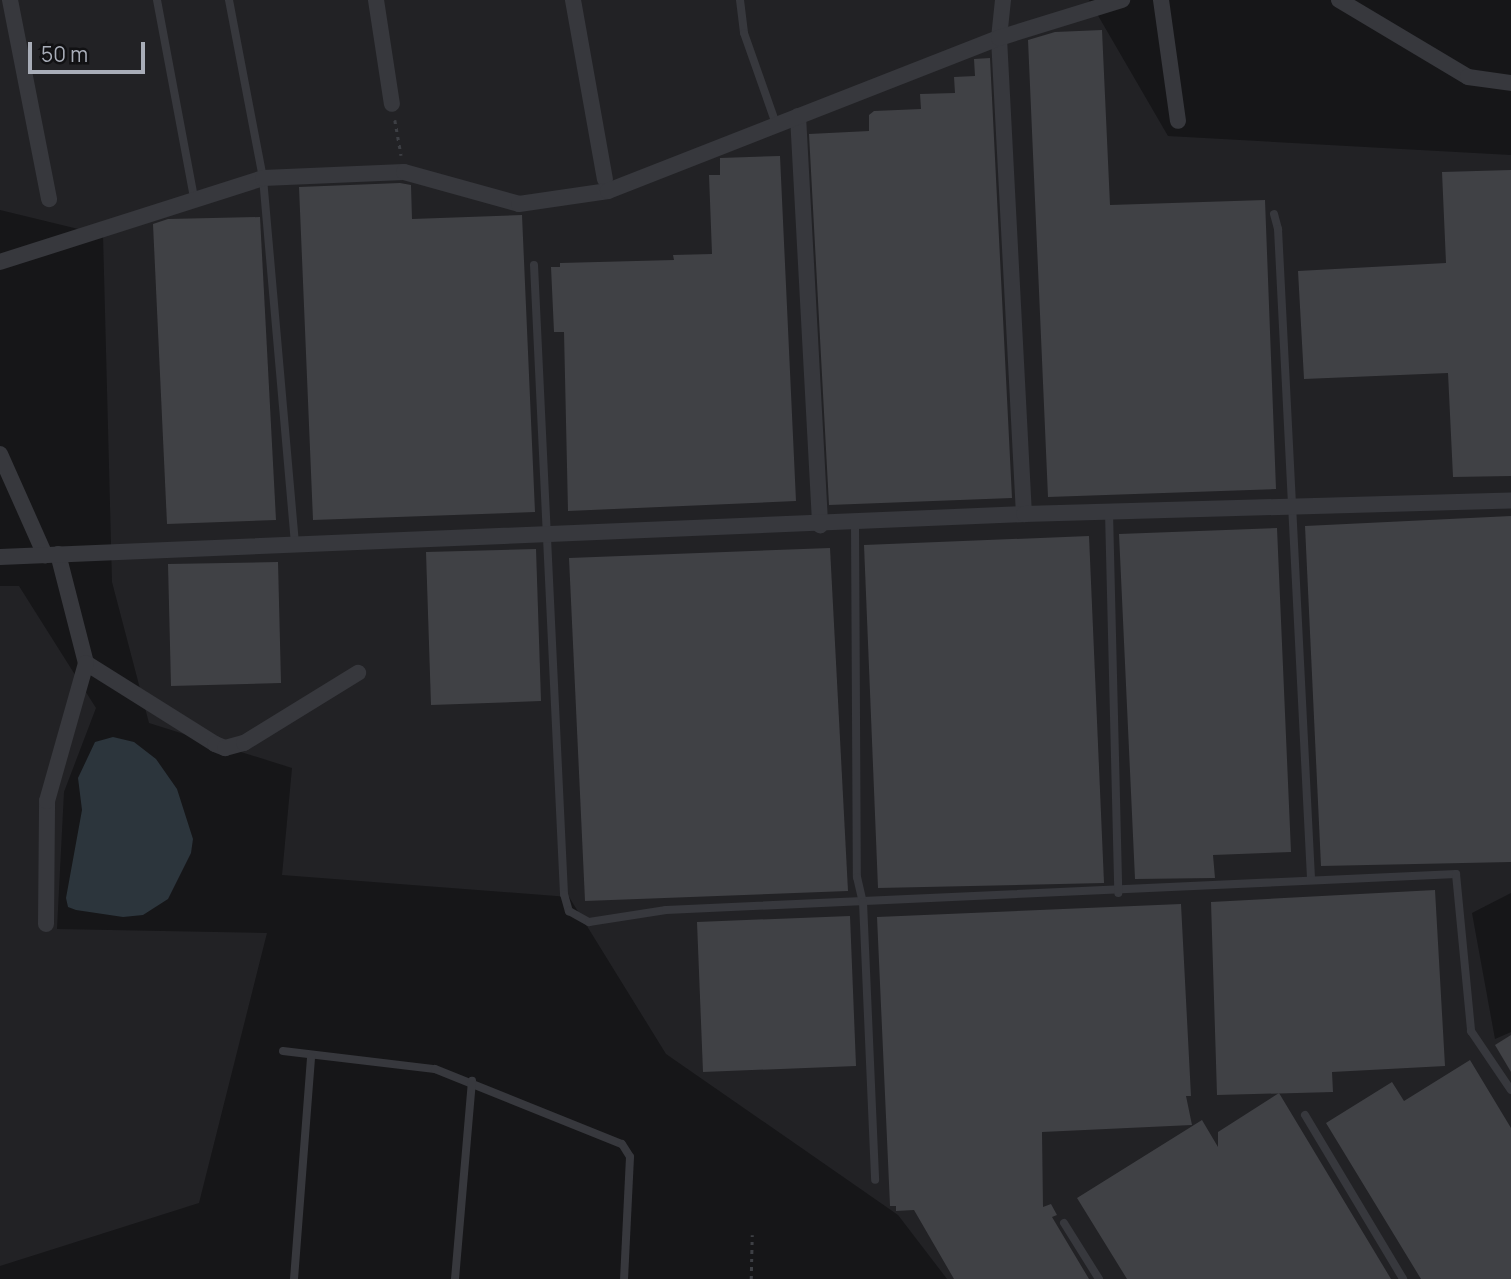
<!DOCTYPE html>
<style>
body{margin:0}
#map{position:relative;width:1511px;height:1279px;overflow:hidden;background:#161618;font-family:Manrope,sans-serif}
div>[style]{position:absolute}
.built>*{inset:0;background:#222225}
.water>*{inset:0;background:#2c353c}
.building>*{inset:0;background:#404145}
.path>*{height:2.5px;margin-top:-1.25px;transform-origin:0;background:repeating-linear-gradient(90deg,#3d3f44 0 3.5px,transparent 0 8.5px)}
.lane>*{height:8px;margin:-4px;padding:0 4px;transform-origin:4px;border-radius:4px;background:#37383d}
.street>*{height:16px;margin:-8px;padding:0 8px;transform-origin:8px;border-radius:8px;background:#37383d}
span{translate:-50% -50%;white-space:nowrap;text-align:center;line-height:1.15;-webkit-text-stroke:7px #111113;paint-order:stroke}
.scale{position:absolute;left:28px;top:42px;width:117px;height:32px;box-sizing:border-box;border:4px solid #a8adb8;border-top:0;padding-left:9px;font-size:21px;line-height:24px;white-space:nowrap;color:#a8adb8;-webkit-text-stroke:5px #111113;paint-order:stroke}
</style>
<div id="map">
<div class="built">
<i style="clip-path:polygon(0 0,1089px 0,1168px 136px,1511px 155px,1511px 893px,1472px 913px,1495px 1039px,1511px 1032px,1511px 1279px,947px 1279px,898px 1215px,666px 1054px,569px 897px,282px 875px,292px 768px,149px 723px,112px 582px,103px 235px,0 210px)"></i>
<i style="clip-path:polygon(0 586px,19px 586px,96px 708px,64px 792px,57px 929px,267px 933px,199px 1203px,0 1266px)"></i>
</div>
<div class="water">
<i style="clip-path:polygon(113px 737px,134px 742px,156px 759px,177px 789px,193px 839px,191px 853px,168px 899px,143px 915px,123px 917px,76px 910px,68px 907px,66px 898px,82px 810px,78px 778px,95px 742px)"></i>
</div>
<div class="building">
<i style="clip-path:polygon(1102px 30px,1110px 205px,1265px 200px,1276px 489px,1048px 497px,1028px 40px,1055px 32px)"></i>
<i style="clip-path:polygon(990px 58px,1012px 498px,829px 505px,809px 134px,869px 131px,869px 115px,874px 111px,921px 109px,920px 94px,955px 93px,954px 77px,975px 76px,974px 59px)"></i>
<i style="clip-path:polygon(780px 156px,796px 501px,568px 511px,564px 332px,554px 332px,551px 267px,560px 267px,560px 263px,674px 260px,673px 255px,712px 254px,709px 175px,720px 175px,720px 158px)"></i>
<i style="clip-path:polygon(1511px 170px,1511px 476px,1453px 477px,1448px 373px,1304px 379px,1298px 271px,1446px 263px,1442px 172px)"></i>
<i style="clip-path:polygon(400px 183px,411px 185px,412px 219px,522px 215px,535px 512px,313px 520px,299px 187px)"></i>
<i style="clip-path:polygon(260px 217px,276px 520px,167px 524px,153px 224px,168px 219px)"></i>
<i style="clip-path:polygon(1511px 516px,1511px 862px,1321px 866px,1305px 526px)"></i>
<i style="clip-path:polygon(1277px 528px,1291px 852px,1213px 855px,1215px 878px,1135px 879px,1119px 534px)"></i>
<i style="clip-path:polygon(1089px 536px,1104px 883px,878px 888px,864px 545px)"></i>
<i style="clip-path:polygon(830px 548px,848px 891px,585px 901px,569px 558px)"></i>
<i style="clip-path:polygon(536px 549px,541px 701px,431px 705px,426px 552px)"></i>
<i style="clip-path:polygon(278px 562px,281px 683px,171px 686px,168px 564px)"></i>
<i style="clip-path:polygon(1435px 890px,1445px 1066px,1332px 1072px,1333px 1092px,1217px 1095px,1211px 902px)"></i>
<i style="clip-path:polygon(1181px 904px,1191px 1096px,1186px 1096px,1192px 1125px,1042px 1132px,1043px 1207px,1051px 1204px,1057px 1215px,1052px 1217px,1089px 1279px,954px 1279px,914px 1210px,896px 1211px,896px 1206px,890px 1206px,877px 917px)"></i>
<i style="clip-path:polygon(850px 916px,856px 1066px,703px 1072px,697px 922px)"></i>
<i style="clip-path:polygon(1511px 1035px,1511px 1072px,1495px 1045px)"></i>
<i style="clip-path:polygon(1470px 1060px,1511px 1128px,1511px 1279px,1421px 1279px,1326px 1123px,1392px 1082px,1404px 1101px)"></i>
<i style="clip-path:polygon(1279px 1093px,1391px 1279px,1127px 1279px,1077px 1198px,1202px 1120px,1218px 1147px,1218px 1132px)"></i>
</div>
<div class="path">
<i style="left:395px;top:120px;width:36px;rotate:80deg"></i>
<i style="left:751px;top:1279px;width:44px;rotate:-88.7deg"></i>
</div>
<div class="lane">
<i style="left:157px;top:0;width:201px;rotate:79.4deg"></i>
<i style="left:229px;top:0;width:181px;rotate:79.2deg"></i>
<i style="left:263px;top:178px;width:368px;rotate:85deg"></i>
<i style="left:740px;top:0;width:33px;rotate:83deg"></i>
<i style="left:744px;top:33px;width:96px;rotate:70.6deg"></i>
<i style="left:1274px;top:214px;width:16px;rotate:75deg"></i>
<i style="left:1278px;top:229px;width:650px;rotate:87.09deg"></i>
<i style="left:534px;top:265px;width:630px;rotate:87.27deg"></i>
<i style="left:564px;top:894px;width:18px;rotate:74deg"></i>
<i style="left:569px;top:911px;width:23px;rotate:29deg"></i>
<i style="left:589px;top:922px;width:78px;rotate:-8.9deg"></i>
<i style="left:666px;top:910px;width:791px;rotate:-2.61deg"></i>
<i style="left:1456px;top:874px;width:158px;rotate:84.5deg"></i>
<i style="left:1471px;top:1031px;width:71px;rotate:55.9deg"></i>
<i style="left:1109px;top:512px;width:381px;rotate:88.6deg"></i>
<i style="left:855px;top:524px;width:353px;rotate:89.7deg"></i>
<i style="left:857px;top:877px;width:26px;rotate:77deg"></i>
<i style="left:863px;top:902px;width:278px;rotate:87.5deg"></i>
<i style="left:283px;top:1051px;width:153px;rotate:6.8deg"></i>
<i style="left:435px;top:1069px;width:201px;rotate:21.9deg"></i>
<i style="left:622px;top:1144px;width:15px;rotate:58deg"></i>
<i style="left:630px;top:1157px;width:122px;rotate:92.8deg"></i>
<i style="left:1305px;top:1115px;width:191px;rotate:59.1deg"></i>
<i style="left:1064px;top:1223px;width:66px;rotate:58deg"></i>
<i style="left:294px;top:1279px;width:223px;rotate:-85.6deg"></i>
<i style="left:455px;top:1279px;width:199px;rotate:-85.1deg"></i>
</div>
<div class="street">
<i style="left:10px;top:0;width:203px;rotate:78.9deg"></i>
<i style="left:376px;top:0;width:105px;rotate:81.3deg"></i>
<i style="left:573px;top:0;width:182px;rotate:79.9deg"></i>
<i style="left:1003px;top:0;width:38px;rotate:96deg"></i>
<i style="left:999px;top:38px;width:477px;rotate:87deg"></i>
<i style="left:1161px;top:0;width:122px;rotate:82deg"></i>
<i style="left:1339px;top:0;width:150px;rotate:30.8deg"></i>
<i style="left:1468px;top:77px;width:43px;rotate:7.9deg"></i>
<i style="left:798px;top:116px;width:410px;rotate:86.9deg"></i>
<i style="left:0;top:262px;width:276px;rotate:-17.7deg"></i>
<i style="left:263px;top:178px;width:141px;rotate:-2.4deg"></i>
<i style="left:404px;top:172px;width:119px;rotate:15.5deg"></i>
<i style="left:519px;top:204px;width:90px;rotate:-8.3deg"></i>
<i style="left:608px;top:191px;width:420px;rotate:-21.4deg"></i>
<i style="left:999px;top:38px;width:129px;rotate:-17.2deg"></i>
<i style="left:0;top:454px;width:111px;rotate:66deg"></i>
<i style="left:58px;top:554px;width:113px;rotate:75.6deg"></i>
<i style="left:86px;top:663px;width:152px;rotate:32.1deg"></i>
<i style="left:215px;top:744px;width:11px;rotate:22deg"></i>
<i style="left:225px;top:748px;width:20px;rotate:-15deg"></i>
<i style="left:244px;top:743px;width:134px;rotate:-31.6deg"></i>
<i style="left:0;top:557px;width:1025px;rotate:-2.4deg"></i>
<i style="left:1024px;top:514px;width:487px;rotate:-1.6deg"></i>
<i style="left:46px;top:924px;width:123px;rotate:-89.5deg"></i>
<i style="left:47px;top:801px;width:143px;rotate:-74.2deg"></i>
</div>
<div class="scale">50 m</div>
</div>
